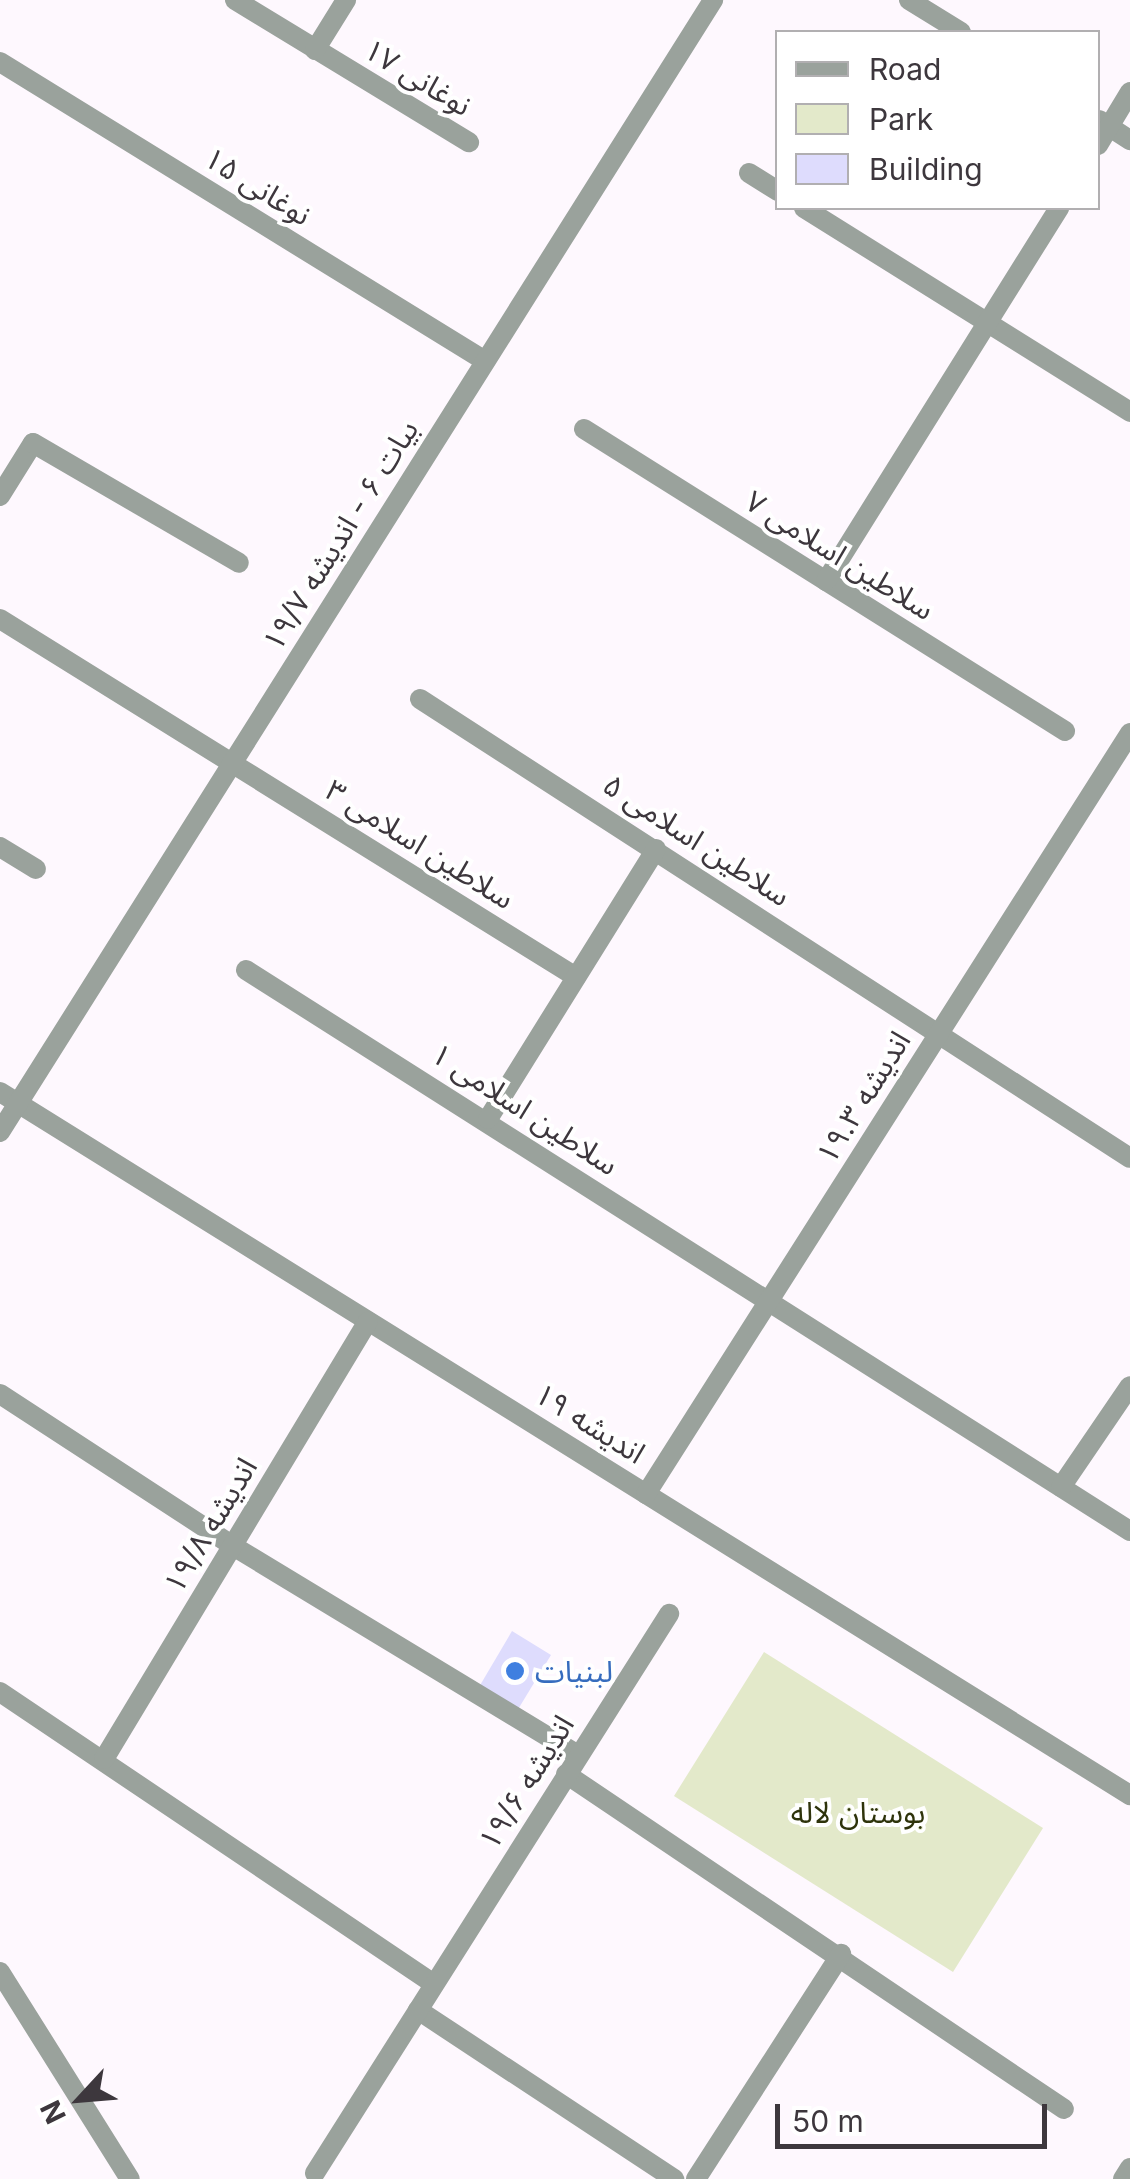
<!DOCTYPE html>
<meta charset="utf-8">
<style>
body{margin:0}
#map{position:relative;width:1130px;height:2179px;overflow:hidden;background:#fef8fe;font-family:Inter,"Noto Sans Arabic",sans-serif}
div>[style]{position:absolute}
.green>*{inset:0;background:#e3e9ca}
.building>*{inset:0;background:#dedcfd}
.minor>*{height:20px;margin:-10px;padding:0 10px;transform-origin:10px;border-radius:10px;background:#9aa29c}
.tertiary>*{height:20px;margin:-10px;padding:0 10px;transform-origin:10px;border-radius:10px;background:#9aa29c}
.dots>*{width:28px;height:28px;translate:-50% -50%;box-sizing:border-box;border:5px solid #fff;border-radius:50%}
span{translate:-50% -50%;white-space:nowrap;text-align:center;line-height:1.15;-webkit-text-stroke:8px #fff;paint-order:stroke}
.street-label{font-size:30px;color:#3d373d}
.shop-label{font-size:30px;color:#366cbe}
.left{translate:0 -50%;text-align:left}
.park-label{font-size:30px;color:#2e330b}
.legend{position:absolute;left:775px;top:30px;width:325px;height:180px;box-sizing:border-box;background:#fff;border:2px solid #b1afb1;margin:0;padding:12px 18px;list-style:none;font-size:30px;color:#3d373d}
.legend li{display:flex;align-items:center;gap:20px;height:50px}
.legend b{width:50px;border:2px solid #b1afb1}
.north{position:absolute;left:30px;top:2049px;width:100px;height:100px;-webkit-text-stroke:8px #fff;paint-order:stroke;rotate:244deg;font-size:28px;font-weight:700;line-height:40px;text-align:center;color:#3d373d}
.north::after{content:'';display:block;margin:auto;width:35px;height:45px;background:#3d373d;clip-path:polygon(50% 0,100% 100%,50% 72%,0 100%)}
.scale{position:absolute;left:775px;top:2104px;width:272px;height:45px;box-sizing:border-box;border:5px solid #3d373d;border-top:0;padding-left:12px;font-size:30px;line-height:35px;white-space:nowrap;color:#3d373d;-webkit-text-stroke:8px #fff;paint-order:stroke}
</style>
<div id="map">
<div class="green">
<i style="clip-path:polygon(764px 1652px,1043px 1828px,953px 1972px,674px 1796px)"></i>
</div>
<div class="building">
<i style="clip-path:polygon(512px 1631px,551px 1655px,517px 1711px,479px 1687px)"></i>
</div>
<div class="minor">
<i style="left:235px;top:0;width:274px;rotate:31.3deg"></i>
<i style="left:909px;top:0;width:61px;rotate:31.6deg"></i>
<i style="left:315px;top:50px;width:59px;rotate:-58.2deg"></i>
<i style="left:0;top:62px;width:570px;rotate:31.65deg"></i>
<i style="left:1099px;top:120px;width:37px;rotate:33deg"></i>
<i style="left:1098px;top:145px;width:62px;rotate:-58.9deg"></i>
<i style="left:749px;top:173px;width:34px;rotate:32deg"></i>
<i style="left:804px;top:208px;width:385px;rotate:32deg"></i>
<i style="left:584px;top:429px;width:568px;rotate:32.12deg"></i>
<i style="left:0;top:496px;width:62px;rotate:-58.1deg"></i>
<i style="left:33px;top:443px;width:238px;rotate:30.2deg"></i>
<i style="left:826px;top:581px;width:440px;rotate:-58deg"></i>
<i style="left:0;top:619px;width:678px;rotate:31.86deg"></i>
<i style="left:420px;top:699px;width:845px;rotate:32.88deg"></i>
<i style="left:0;top:847px;width:42px;rotate:31.4deg"></i>
<i style="left:246px;top:970px;width:1047px;rotate:32.4deg"></i>
<i style="left:0;top:1092px;width:1331px;rotate:31.89deg"></i>
<i style="left:488px;top:1119px;width:318px;rotate:-58.1deg"></i>
<i style="left:0;top:1132px;width:1338px;rotate:-57.79deg"></i>
<i style="left:0;top:1394px;width:278px;rotate:33.1deg"></i>
<i style="left:233px;top:1546px;width:403px;rotate:31.2deg"></i>
<i style="left:1061px;top:1487px;width:122px;rotate:-55.7deg"></i>
<i style="left:646px;top:1494px;width:902px;rotate:-57.54deg"></i>
<i style="left:0;top:1692px;width:523px;rotate:33.93deg"></i>
<i style="left:104px;top:1759px;width:511px;rotate:-58.92deg"></i>
<i style="left:566px;top:1774px;width:600px;rotate:33.93deg"></i>
<i style="left:418px;top:2010px;width:307px;rotate:33.4deg"></i>
<i style="left:315px;top:2173px;width:662px;rotate:-57.65deg"></i>
<i style="left:696px;top:2179px;width:268px;rotate:-57.2deg"></i>
<i style="left:1123px;top:2179px;width:13px;rotate:-58deg"></i>
</div>
<div class="tertiary">
<i style="left:0;top:1972px;width:244px;rotate:57.9deg"></i>
</div>
<div class="dots">
<i style="left:515px;top:1671px;background:#3f7fe0"></i>
</div>
<div class="street-label">
<span style="left:418px;top:77px;rotate:31deg">نوغانی ۱۷</span>
<span style="left:258px;top:186px;rotate:32deg">نوغانی ۱۵</span>
<span style="left:340px;top:535px;rotate:-58deg">بیات ۶ - اندیشه ۱۹/۷</span>
<span style="left:840px;top:555px;rotate:32deg">سلاطین اسلامی ۷</span>
<span style="left:697px;top:840px;rotate:33deg">سلاطین اسلامی ۵</span>
<span style="left:420px;top:844px;rotate:32deg">سلاطین اسلامی ۳</span>
<span style="left:863px;top:1097px;rotate:-58deg">اندیشه ۱۹.۳</span>
<span style="left:525px;top:1109px;rotate:33deg">سلاطین اسلامی ۱</span>
<span style="left:590px;top:1423px;rotate:32deg">اندیشه ۱۹</span>
<span style="left:210px;top:1525px;rotate:-59deg">اندیشه ۱۹/۸</span>
<span style="left:526px;top:1782px;rotate:-58deg">اندیشه ۱۹/۶</span>
</div>
<div class="shop-label">
<span class="left" style="left:535px;top:1671px">لبنیات</span>
</div>
<div class="park-label">
<span style="left:858px;top:1812px">بوستان لاله</span>
</div>
<ul class="legend">
<li><b style="height:12px;background:#9aa29c"></b>Road</li>
<li><b style="height:28px;background:#e3e9ca"></b>Park</li>
<li><b style="height:28px;background:#dedcfd"></b>Building</li>
</ul>
<div class="north">N</div>
<div class="scale">50 m</div>
</div>
